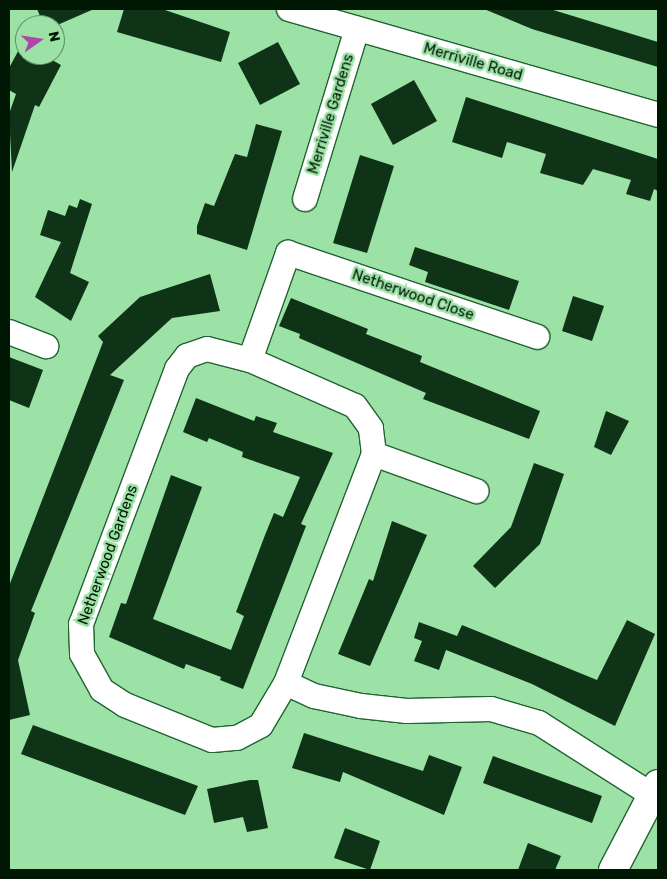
<!DOCTYPE html>
<style>
body{margin:0}
#map{position:relative;width:667px;height:879px;overflow:hidden;background:#9ce1a6;font-family:Rubik,sans-serif}
div>[style]{position:absolute}
.building>*{inset:0;background:#0e3317}
.roads{filter:drop-shadow(1px 0 #206431) drop-shadow(-1px 0 #206431) drop-shadow(0 1px #206431) drop-shadow(0 -1px #206431)}
.minor>*{height:24px;margin:-12px;padding:0 12px;transform-origin:12px;border-radius:12px;background:#fff}
.tertiary>*{height:28px;margin:-14px;padding:0 14px;transform-origin:14px;border-radius:14px;background:#fff}
span{translate:-50% -50%;white-space:nowrap;text-align:center;line-height:1.15;-webkit-text-stroke:5px #9ce1a6;paint-order:stroke}
.street-label{font-size:15px;color:#001704}
.frame{position:absolute;inset:0;border:10px solid #001704;pointer-events:none}
.north{position:absolute;left:15px;top:15px;width:50px;height:50px;box-sizing:border-box;background:#9ce1a6;border:1px solid #5e9065;border-radius:50%;rotate:77deg;font-size:14px;font-weight:700;line-height:20px;text-align:center;color:#001704}
.north::after{content:'';display:block;margin:auto;width:18px;height:22px;background:#ad47ab;clip-path:polygon(50% 0,100% 100%,50% 72%,0 100%)}
</style>
<div id="map">
<div class="building">
<i style="clip-path:polygon(37px 9px,94px 9px,55px 26px,44px 25px)"></i>
<i style="clip-path:polygon(124px 9px,162px 9px,230px 32px,221px 62px,117px 32px)"></i>
<i style="clip-path:polygon(484px 9px,550px 9px,658px 42px,658px 67px,532px 29px)"></i>
<i style="clip-path:polygon(278px 42px,300px 84px,260px 105px,238px 63px)"></i>
<i style="clip-path:polygon(22px 44px,25px 55px,43px 55px,61px 65px,39px 107px,35px 105px,12px 172px,9px 114px,16px 94px,9px 90px,9px 68px)"></i>
<i style="clip-path:polygon(414px 80px,437px 121px,393px 145px,371px 104px)"></i>
<i style="clip-path:polygon(466px 97px,658px 159px,658px 191px,654px 189px,650px 201px,626px 194px,631px 180px,593px 169px,583px 185px,540px 173px,546px 154px,507px 142px,502px 158px,452px 142px)"></i>
<i style="clip-path:polygon(256px 124px,282px 131px,247px 250px,197px 234px,197px 226px,205px 203px,214px 206px,235px 154px,247px 157px)"></i>
<i style="clip-path:polygon(360px 155px,394px 166px,367px 253px,333px 243px)"></i>
<i style="clip-path:polygon(80px 199px,92px 204px,70px 273px,89px 282px,71px 321px,35px 297px,61px 242px,40px 235px,48px 210px,65px 216px,69px 205px,77px 208px)"></i>
<i style="clip-path:polygon(415px 247px,519px 281px,509px 310px,425px 282px,428px 272px,409px 265px)"></i>
<i style="clip-path:polygon(210px 274px,220px 311px,172px 318px,110px 375px,124px 380px,31px 611px,35px 613px,18px 660px,30px 715px,9px 720px,9px 586px,103px 342px,98px 336px,140px 297px)"></i>
<i style="clip-path:polygon(573px 296px,604px 306px,592px 341px,562px 331px)"></i>
<i style="clip-path:polygon(291px 298px,368px 329px,366px 334px,422px 356px,420px 362px,540px 411px,529px 439px,423px 399px,426px 393px,299px 338px,300px 334px,279px 326px)"></i>
<i style="clip-path:polygon(9px 357px,43px 370px,29px 408px,9px 400px)"></i>
<i style="clip-path:polygon(196px 398px,254px 421px,256px 416px,277px 423px,273px 432px,333px 453px,301px 524px,306px 526px,243px 689px,220px 680px,221px 677px,186px 664px,184px 669px,109px 637px,121px 603px,126px 604px,171px 475px,202px 487px,153px 619px,231px 650px,244px 616px,236px 612px,265px 535px,274px 513px,283px 517px,300px 477px,242px 457px,243px 452px,209px 438px,207px 442px,183px 432px)"></i>
<i style="clip-path:polygon(606px 411px,629px 421px,611px 455px,594px 447px)"></i>
<i style="clip-path:polygon(534px 463px,564px 474px,540px 544px,495px 588px,473px 566px,511px 527px)"></i>
<i style="clip-path:polygon(392px 521px,427px 535px,370px 666px,338px 654px,369px 579px,373px 581px)"></i>
<i style="clip-path:polygon(627px 620px,655px 634px,615px 726px,532px 684px,446px 650px,439px 670px,414px 661px,422px 641px,414px 638px,419px 622px,457px 636px,462px 625px,597px 680px)"></i>
<i style="clip-path:polygon(33px 725px,198px 786px,185px 815px,21px 754px)"></i>
<i style="clip-path:polygon(304px 733px,423px 771px,429px 755px,462px 767px,444px 815px,343px 772px,340px 782px,292px 768px)"></i>
<i style="clip-path:polygon(493px 756px,602px 796px,592px 823px,483px 783px)"></i>
<i style="clip-path:polygon(250px 780px,258px 780px,268px 828px,247px 832px,243px 817px,214px 823px,207px 789px)"></i>
<i style="clip-path:polygon(345px 828px,380px 841px,370px 870px,334px 858px)"></i>
<i style="clip-path:polygon(528px 843px,561px 856px,555px 870px,518px 870px)"></i>
</div>
<div class="roads">
<div class="minor">
<i style="left:289px;top:9px;width:384px;rotate:16deg"></i>
<i style="left:305px;top:199px;width:178px;rotate:-73deg"></i>
<i style="left:9px;top:332px;width:40px;rotate:21deg"></i>
<i style="left:250px;top:360px;width:44px;rotate:-165.7deg"></i>
<i style="left:207px;top:349px;width:21px;rotate:161deg"></i>
<i style="left:187px;top:356px;width:16px;rotate:128deg"></i>
<i style="left:177px;top:369px;width:272px;rotate:110.6deg"></i>
<i style="left:81px;top:624px;width:30px;rotate:88deg"></i>
<i style="left:82px;top:654px;width:41px;rotate:60.9deg"></i>
<i style="left:102px;top:690px;width:27px;rotate:33deg"></i>
<i style="left:125px;top:705px;width:94px;rotate:21.9deg"></i>
<i style="left:212px;top:740px;width:25px;rotate:-5deg"></i>
<i style="left:237px;top:738px;width:27px;rotate:-28deg"></i>
<i style="left:261px;top:725px;width:49px;rotate:-59.2deg"></i>
<i style="left:286px;top:683px;width:31px;rotate:25deg"></i>
<i style="left:314px;top:696px;width:48px;rotate:12deg"></i>
<i style="left:361px;top:706px;width:46px;rotate:6.2deg"></i>
<i style="left:407px;top:711px;width:84px;rotate:-1.4deg"></i>
<i style="left:491px;top:709px;width:50px;rotate:16.3deg"></i>
<i style="left:539px;top:723px;width:134px;rotate:32.5deg"></i>
<i style="left:374px;top:454px;width:109px;rotate:19.9deg"></i>
<i style="left:286px;top:683px;width:245px;rotate:-69deg"></i>
<i style="left:374px;top:454px;width:26px;rotate:-97deg"></i>
<i style="left:371px;top:428px;width:27px;rotate:-126deg"></i>
<i style="left:355px;top:406px;width:115px;rotate:-156.3deg"></i>
<i style="left:250px;top:360px;width:114px;rotate:-70.4deg"></i>
<i style="left:288px;top:253px;width:263px;rotate:18.6deg"></i>
</div>
<div class="tertiary">
<i style="left:613px;top:870px;width:97px;rotate:-62.4deg"></i>
</div>
</div>
<div class="street-label">
<span style="left:473px;top:62px;rotate:16deg">Merriville Road</span>
<span style="left:331px;top:114px;rotate:-73deg">Merriville Gardens</span>
<span style="left:413px;top:295px;rotate:19deg">Netherwood Close</span>
<span style="left:108px;top:555px;rotate:-70deg">Netherwood Gardens</span>
</div>
<div class="frame"></div>
<div class="north">N</div>
</div>
